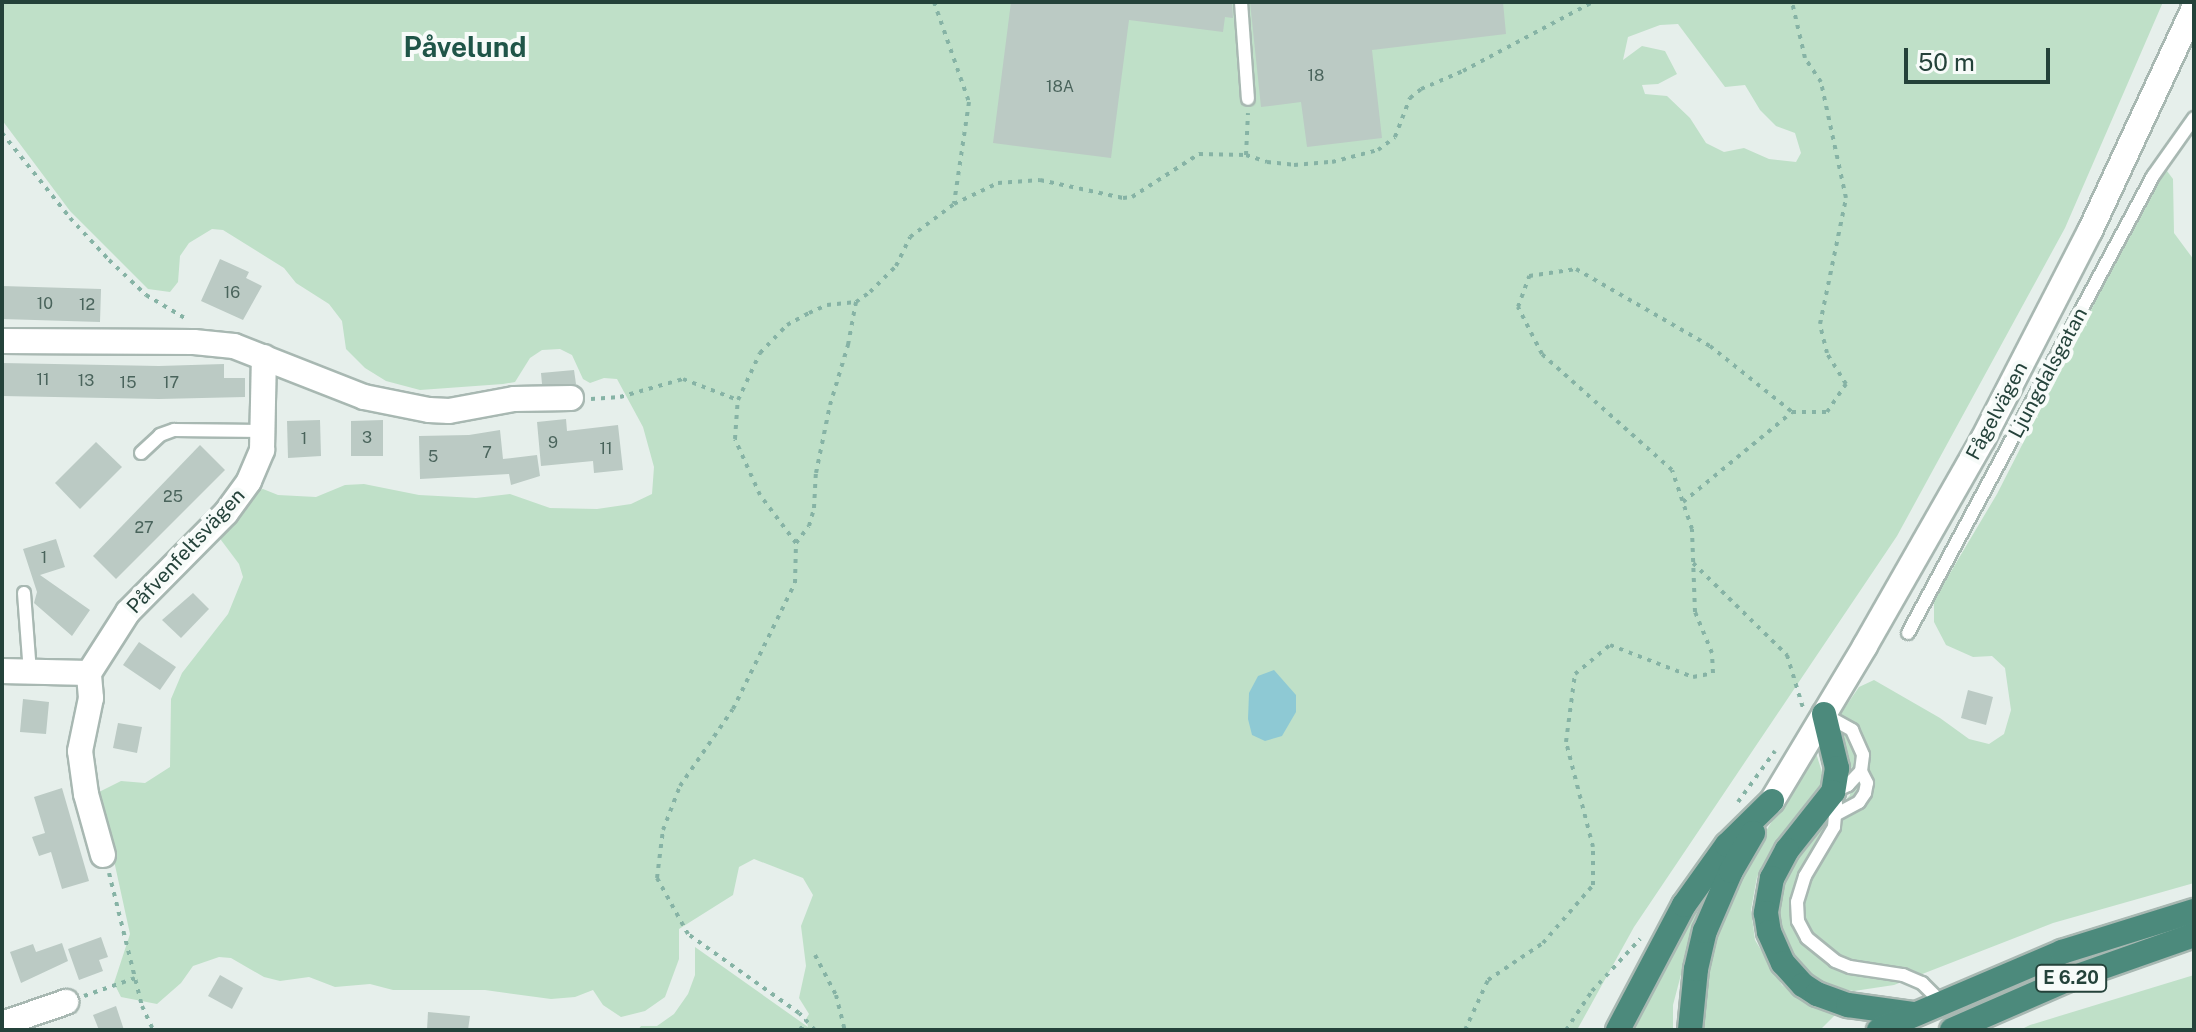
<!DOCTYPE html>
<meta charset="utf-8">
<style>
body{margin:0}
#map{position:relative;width:2196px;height:1032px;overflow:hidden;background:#e6efeb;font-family:"Public Sans",sans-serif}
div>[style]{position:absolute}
.green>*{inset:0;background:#bfe0c8}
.water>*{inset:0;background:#8ec9d4}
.building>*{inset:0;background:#bbcac4}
.path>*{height:4px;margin-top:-2px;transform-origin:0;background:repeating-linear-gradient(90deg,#86b3a5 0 4px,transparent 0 10px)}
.roads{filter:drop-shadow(2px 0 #a8b8b2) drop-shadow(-2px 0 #a8b8b2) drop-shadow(0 2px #a8b8b2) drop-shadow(0 -2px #a8b8b2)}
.service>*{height:12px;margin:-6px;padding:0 6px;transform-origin:6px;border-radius:6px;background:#fff}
.minor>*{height:24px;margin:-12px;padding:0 12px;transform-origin:12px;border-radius:12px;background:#fff}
.tertiary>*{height:24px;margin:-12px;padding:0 12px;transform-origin:12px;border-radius:12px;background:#fff}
.trunk>*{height:24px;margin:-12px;padding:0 12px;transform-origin:12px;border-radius:12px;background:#4c8a7c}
span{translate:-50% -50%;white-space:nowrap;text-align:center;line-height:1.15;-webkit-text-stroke:8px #f7fbf9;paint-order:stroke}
.number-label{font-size:16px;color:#4a645c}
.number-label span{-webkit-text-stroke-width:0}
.shield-label span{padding:2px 6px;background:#f7fbf9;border:2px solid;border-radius:6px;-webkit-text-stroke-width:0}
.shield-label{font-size:18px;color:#24423a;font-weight:700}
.street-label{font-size:20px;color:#24423a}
.district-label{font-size:28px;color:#1f5548;font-weight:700}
.frame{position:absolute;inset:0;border:4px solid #24423a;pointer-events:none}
.scale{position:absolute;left:1904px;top:48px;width:146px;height:36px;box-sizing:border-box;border:4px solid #24423a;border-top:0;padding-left:10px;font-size:24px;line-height:28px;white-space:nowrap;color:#24423a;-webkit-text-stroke:6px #f7fbf9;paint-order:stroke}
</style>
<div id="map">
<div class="green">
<i style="clip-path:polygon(evenodd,2px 2px,2163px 2px,2065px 228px,1897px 536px,1634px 927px,1577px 1030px,638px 1030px,641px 1026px,657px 1026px,674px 1014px,688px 994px,695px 975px,695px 947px,808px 1027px,806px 1019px,809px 1014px,799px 998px,806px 966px,801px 926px,813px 895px,803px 878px,754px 859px,739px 867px,733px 895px,679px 929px,679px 959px,665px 997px,645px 1011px,621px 1017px,603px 1005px,593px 990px,575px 997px,551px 999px,485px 990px,393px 990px,370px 984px,335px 987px,309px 977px,280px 981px,264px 977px,231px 958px,219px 957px,193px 966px,181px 983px,157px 1004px,121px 997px,114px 983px,130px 934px,99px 792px,121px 781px,145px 783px,170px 767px,171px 699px,182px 673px,228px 614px,243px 577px,239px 564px,221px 540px,222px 528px,253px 491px,263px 489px,278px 495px,316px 497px,345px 485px,364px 484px,419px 495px,476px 498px,510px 494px,550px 508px,597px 509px,631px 504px,652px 494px,654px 467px,643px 427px,617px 379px,604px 378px,590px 383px,583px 379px,572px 355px,560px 349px,542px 350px,530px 358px,515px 382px,503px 384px,420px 390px,386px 381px,365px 368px,346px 349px,342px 321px,329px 304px,296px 283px,284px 268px,223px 230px,212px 229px,189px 243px,180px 256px,178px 282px,170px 292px,148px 289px,70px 211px,2px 120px,2px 2px,1678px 24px,1725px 87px,1745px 85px,1760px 110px,1776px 126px,1795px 133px,1801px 153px,1796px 162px,1769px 159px,1744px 148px,1724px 152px,1706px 143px,1690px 118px,1667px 96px,1645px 94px,1642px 85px,1658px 84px,1677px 74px,1665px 51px,1642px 46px,1623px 60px,1628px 37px,1660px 25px,1678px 24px)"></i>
<i style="clip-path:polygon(2164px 167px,2173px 179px,2174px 233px,2194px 260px,2194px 883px,2053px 923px,1894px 985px,1854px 991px,1820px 985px,1802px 970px,1784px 947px,1776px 925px,1778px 895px,1788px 868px,1850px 795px,1852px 770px,1837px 719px,1859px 687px,1874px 680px,1940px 718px,1969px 739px,1989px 744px,2004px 734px,2011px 710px,2005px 668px,1992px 656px,1973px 657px,1946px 645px,1934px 622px,1934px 600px,1997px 494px)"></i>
<i style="clip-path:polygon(1815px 750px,1822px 772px,1820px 791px,1776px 844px,1757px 877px,1751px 910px,1755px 940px,1782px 985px,1803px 1000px,1837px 1013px,1820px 1030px,1702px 1030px,1706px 970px,1719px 923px,1754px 851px)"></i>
<i style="clip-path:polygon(1699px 906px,1673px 1005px,1673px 1030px,1630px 1030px,1694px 907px)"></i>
<i style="clip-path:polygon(2194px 975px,2194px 1030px,2020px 1030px,2030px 1025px)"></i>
</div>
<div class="water">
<i style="clip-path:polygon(1274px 670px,1296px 695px,1296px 712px,1282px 736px,1265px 741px,1252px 735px,1248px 719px,1249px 693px,1258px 676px)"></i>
</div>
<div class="building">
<i style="clip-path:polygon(1011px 2px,1232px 2px,1233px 18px,1225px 17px,1223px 32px,1129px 20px,1111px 158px,993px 143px)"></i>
<i style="clip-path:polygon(1250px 2px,1503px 2px,1506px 34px,1372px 50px,1382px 138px,1307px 147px,1301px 102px,1261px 107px)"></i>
<i style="clip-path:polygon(220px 259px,249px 272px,246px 278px,262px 286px,243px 320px,201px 301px)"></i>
<i style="clip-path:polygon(2px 286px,101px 289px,100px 322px,2px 319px)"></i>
<i style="clip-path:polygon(2px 363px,159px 366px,224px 364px,224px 378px,245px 378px,245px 397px,159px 399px,2px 396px)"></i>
<i style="clip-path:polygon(574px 370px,576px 384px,542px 384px,541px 373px)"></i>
<i style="clip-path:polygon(566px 419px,567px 431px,618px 425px,623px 470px,594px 473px,593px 461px,541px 466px,537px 422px)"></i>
<i style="clip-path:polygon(320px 420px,321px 456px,288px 458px,287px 421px)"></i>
<i style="clip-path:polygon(383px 420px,383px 456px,351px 456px,351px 421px)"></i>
<i style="clip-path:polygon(500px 430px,503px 459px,537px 455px,540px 476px,511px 485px,509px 474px,420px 479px,419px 436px,469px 435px)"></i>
<i style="clip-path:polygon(96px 442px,122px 467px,80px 509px,55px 483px)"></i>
<i style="clip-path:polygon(200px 445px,225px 470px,116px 579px,93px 556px)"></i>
<i style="clip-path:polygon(56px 539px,65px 567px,40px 575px,90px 610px,72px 636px,34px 603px,37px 592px,23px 549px)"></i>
<i style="clip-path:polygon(193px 593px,209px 609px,181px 638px,162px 620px)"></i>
<i style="clip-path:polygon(139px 642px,176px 667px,160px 690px,123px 665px)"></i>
<i style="clip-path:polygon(1968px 690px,1993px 697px,1986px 725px,1961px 718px)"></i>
<i style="clip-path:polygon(23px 699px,49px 702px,46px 734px,20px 732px)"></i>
<i style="clip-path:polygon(118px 723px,142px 727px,137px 753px,113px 748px)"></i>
<i style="clip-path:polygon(62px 788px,89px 881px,62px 889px,51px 852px,39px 856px,32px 837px,45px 833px,34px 797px)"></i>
<i style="clip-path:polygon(101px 937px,108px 957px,99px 960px,103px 971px,79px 980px,68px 949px)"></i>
<i style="clip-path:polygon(62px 943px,68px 961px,21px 983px,10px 952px,33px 944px,36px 952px)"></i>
<i style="clip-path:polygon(220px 975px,243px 988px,232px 1009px,208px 996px)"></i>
<i style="clip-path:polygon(116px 1006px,124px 1030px,99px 1030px,93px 1015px)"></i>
<i style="clip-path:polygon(428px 1012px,470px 1016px,468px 1030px,427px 1030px)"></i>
</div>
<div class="path">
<i style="left:934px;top:2px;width:106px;rotate:70.7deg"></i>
<i style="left:969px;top:102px;width:103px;rotate:98.4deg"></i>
<i style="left:2px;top:133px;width:109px;rotate:51.3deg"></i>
<i style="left:70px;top:218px;width:57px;rotate:47.1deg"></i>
<i style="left:109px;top:260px;width:51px;rotate:43.4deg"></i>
<i style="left:146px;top:295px;width:49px;rotate:30.8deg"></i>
<i style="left:1246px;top:155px;width:42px;rotate:-87.3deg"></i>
<i style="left:591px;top:399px;width:29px;rotate:-4deg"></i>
<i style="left:620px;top:397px;width:66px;rotate:-15.9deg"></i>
<i style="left:683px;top:379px;width:59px;rotate:20.9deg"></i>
<i style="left:1683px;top:502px;width:141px;rotate:-39.5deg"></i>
<i style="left:796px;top:543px;width:21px;rotate:-53deg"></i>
<i style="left:809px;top:526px;width:19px;rotate:-74deg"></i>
<i style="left:814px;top:508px;width:35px;rotate:-87deg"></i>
<i style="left:816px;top:473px;width:69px;rotate:-78.4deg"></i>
<i style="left:830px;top:405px;width:63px;rotate:-73.3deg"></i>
<i style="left:848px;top:345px;width:44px;rotate:-79.5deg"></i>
<i style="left:1693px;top:563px;width:132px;rotate:44.4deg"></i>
<i style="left:1787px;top:655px;width:55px;rotate:73.2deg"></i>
<i style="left:1738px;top:802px;width:63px;rotate:-54deg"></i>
<i style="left:109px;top:873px;width:137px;rotate:76.1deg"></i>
<i style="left:142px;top:1006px;width:26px;rotate:65deg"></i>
<i style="left:815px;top:955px;width:45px;rotate:62.3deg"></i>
<i style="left:836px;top:995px;width:36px;rotate:76deg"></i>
<i style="left:84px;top:996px;width:54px;rotate:-19.4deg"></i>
<i style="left:800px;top:1030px;width:12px;rotate:-59deg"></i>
<i style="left:815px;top:1030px;width:23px;rotate:-133deg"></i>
<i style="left:799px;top:1013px;width:136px;rotate:-144.6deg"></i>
<i style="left:688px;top:934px;width:64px;rotate:-119deg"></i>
<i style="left:657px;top:878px;width:48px;rotate:-82.9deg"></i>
<i style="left:663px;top:830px;width:47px;rotate:-68.9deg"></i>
<i style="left:680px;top:786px;width:93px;rotate:-55.5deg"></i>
<i style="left:733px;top:709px;width:140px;rotate:-63.8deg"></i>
<i style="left:795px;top:583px;width:40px;rotate:-88.6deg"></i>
<i style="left:796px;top:543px;width:60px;rotate:-126.9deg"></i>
<i style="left:760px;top:495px;width:61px;rotate:-114.1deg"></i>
<i style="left:735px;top:439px;width:39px;rotate:-86deg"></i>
<i style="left:738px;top:400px;width:52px;rotate:-64.9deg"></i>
<i style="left:760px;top:353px;width:39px;rotate:-46deg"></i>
<i style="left:787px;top:325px;width:25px;rotate:-29deg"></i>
<i style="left:809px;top:313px;width:20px;rotate:-24deg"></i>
<i style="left:827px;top:305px;width:29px;rotate:-6deg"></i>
<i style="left:856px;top:302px;width:17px;rotate:-36deg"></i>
<i style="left:870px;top:292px;width:37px;rotate:-45deg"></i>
<i style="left:896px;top:266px;width:32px;rotate:-64deg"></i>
<i style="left:910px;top:237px;width:55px;rotate:-36.9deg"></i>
<i style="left:954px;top:204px;width:49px;rotate:-25.5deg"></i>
<i style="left:998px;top:183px;width:42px;rotate:-4.1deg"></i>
<i style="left:1040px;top:180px;width:85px;rotate:12.2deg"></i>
<i style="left:1123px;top:198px;width:9px;rotate:-6deg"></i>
<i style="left:1132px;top:197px;width:80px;rotate:-32.7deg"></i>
<i style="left:1199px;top:154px;width:47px;rotate:1.2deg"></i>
<i style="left:1246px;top:155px;width:22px;rotate:18deg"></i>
<i style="left:1267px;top:162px;width:27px;rotate:6deg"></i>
<i style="left:1294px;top:165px;width:38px;rotate:-5deg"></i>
<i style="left:1332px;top:162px;width:48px;rotate:-14.6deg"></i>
<i style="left:1378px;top:150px;width:21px;rotate:-37deg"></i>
<i style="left:1395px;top:137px;width:42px;rotate:-69deg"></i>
<i style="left:1410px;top:98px;width:14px;rotate:-39deg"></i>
<i style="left:1421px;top:89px;width:46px;rotate:-23.2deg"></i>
<i style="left:1463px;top:71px;width:147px;rotate:-28deg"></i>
<i style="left:1465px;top:1030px;width:55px;rotate:-65.3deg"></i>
<i style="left:1488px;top:980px;width:66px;rotate:-33.9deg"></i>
<i style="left:1543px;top:943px;width:77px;rotate:-49.2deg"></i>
<i style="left:1593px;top:885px;width:38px;rotate:-90deg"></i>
<i style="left:1593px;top:847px;width:108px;rotate:-104.4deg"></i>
<i style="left:1566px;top:742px;width:69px;rotate:-82.5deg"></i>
<i style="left:1575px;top:674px;width:45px;rotate:-39.6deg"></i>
<i style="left:1610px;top:645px;width:89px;rotate:21.1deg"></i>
<i style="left:1693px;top:677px;width:20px;rotate:-11deg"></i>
<i style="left:1713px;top:673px;width:20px;rotate:-93deg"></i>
<i style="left:1712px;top:653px;width:44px;rotate:-112.5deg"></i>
<i style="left:1695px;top:612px;width:83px;rotate:-92.1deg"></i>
<i style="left:1692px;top:529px;width:62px;rotate:-108.7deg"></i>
<i style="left:1672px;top:470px;width:174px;rotate:-138.3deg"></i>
<i style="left:1542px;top:354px;width:53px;rotate:-117.1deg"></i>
<i style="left:1518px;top:307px;width:33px;rotate:-70deg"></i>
<i style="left:1529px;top:276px;width:48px;rotate:-8.5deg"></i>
<i style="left:1576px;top:269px;width:155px;rotate:29.9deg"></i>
<i style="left:1710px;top:346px;width:105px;rotate:38.8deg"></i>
<i style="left:1792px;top:412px;width:35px"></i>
<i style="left:1827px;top:412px;width:34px;rotate:-56deg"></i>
<i style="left:1846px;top:384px;width:36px;rotate:-122deg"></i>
<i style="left:1827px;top:353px;width:30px;rotate:-104deg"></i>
<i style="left:1820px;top:324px;width:129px;rotate:-78.3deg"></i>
<i style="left:1846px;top:198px;width:119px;rotate:-102.2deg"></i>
<i style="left:1821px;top:82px;width:29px;rotate:-124deg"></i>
<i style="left:1805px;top:58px;width:57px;rotate:-103.1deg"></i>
<i style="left:1566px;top:1030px;width:47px;rotate:-56.3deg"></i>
<i style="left:1592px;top:991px;width:71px;rotate:-47.3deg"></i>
</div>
<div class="roads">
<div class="service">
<i style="left:1241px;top:2px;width:97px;rotate:85.9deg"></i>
<i style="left:141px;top:453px;width:26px;rotate:-43deg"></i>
<i style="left:160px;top:435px;width:15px;rotate:-20deg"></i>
<i style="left:174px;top:430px;width:88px;rotate:0.7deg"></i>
<i style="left:24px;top:593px;width:80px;rotate:85.7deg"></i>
<i style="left:1908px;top:633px;width:519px;rotate:-61.8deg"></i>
<i style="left:2153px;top:176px;width:71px;rotate:-54.7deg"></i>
<i style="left:1827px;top:716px;width:29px;rotate:29deg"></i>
<i style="left:1852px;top:730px;width:27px;rotate:66deg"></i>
<i style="left:1863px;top:755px;width:16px;rotate:97deg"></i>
<i style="left:1861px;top:771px;width:19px;rotate:133deg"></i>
<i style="left:1848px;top:785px;width:17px;rotate:155deg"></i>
<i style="left:1833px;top:792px;width:12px;rotate:76deg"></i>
<i style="left:1836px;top:804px;width:23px;rotate:95deg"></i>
<i style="left:1834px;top:827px;width:57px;rotate:120.6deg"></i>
<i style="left:1805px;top:876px;width:27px;rotate:107deg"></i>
<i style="left:1797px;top:902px;width:19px;rotate:87deg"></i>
<i style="left:1798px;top:921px;width:19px;rotate:62deg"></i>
<i style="left:1807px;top:938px;width:36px;rotate:39deg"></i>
<i style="left:1835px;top:961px;width:16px;rotate:22deg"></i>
<i style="left:1850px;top:967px;width:54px;rotate:8.6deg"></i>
<i style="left:1903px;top:975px;width:21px;rotate:23deg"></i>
<i style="left:1922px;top:983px;width:27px;rotate:45deg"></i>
<i style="left:1835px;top:815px;width:27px;rotate:-28deg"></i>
<i style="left:1859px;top:802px;width:11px;rotate:-56deg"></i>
<i style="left:1865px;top:793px;width:10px;rotate:-79deg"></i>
<i style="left:1867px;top:783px;width:13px;rotate:-117deg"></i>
</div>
<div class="minor">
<i style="left:2px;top:341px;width:192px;rotate:0.3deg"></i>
<i style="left:194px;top:342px;width:40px;rotate:5.7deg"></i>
<i style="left:234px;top:346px;width:140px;rotate:21.4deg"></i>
<i style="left:364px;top:397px;width:66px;rotate:11.3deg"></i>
<i style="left:429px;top:410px;width:20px;rotate:3deg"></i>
<i style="left:449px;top:411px;width:66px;rotate:-10.5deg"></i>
<i style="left:514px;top:399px;width:57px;rotate:-1deg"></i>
<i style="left:2px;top:671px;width:87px;rotate:1.3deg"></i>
<i style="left:103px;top:855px;width:63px;rotate:-105.6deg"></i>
<i style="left:86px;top:794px;width:43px;rotate:-97.9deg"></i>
<i style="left:80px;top:751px;width:54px;rotate:-78.3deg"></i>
<i style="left:91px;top:698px;width:25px;rotate:-95deg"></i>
<i style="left:89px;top:673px;width:72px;rotate:-57.4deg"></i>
<i style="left:128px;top:612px;width:139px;rotate:-45.3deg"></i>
<i style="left:226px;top:513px;width:39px;rotate:-54deg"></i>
<i style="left:249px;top:481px;width:34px;rotate:-67deg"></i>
<i style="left:262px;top:450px;width:93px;rotate:-88.8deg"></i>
<i style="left:2px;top:1024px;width:68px;rotate:-19deg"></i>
</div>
<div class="tertiary">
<i style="left:1772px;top:801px;width:181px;rotate:-59deg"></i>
<i style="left:1865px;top:646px;width:238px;rotate:-60.3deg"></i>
<i style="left:1983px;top:439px;width:234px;rotate:-62.8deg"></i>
<i style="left:2090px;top:231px;width:246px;rotate:-65deg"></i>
</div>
<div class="trunk">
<i style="left:1824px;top:714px;width:56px;rotate:76.5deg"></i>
<i style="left:1837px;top:768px;width:24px;rotate:99deg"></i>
<i style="left:1833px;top:792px;width:74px;rotate:128.4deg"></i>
<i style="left:1787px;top:850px;width:32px;rotate:118deg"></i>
<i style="left:1772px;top:878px;width:36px;rotate:100deg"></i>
<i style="left:1766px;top:913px;width:19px;rotate:81deg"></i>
<i style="left:1769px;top:932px;width:34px;rotate:66deg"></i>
<i style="left:1783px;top:963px;width:30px;rotate:48deg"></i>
<i style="left:1803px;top:985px;width:17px;rotate:33deg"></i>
<i style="left:1817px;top:994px;width:33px;rotate:20deg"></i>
<i style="left:1848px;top:1005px;width:67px;rotate:7.8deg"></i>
<i style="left:1618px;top:1030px;width:141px;rotate:-62.2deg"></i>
<i style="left:1684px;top:905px;width:74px;rotate:-54.4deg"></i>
<i style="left:1727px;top:845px;width:63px;rotate:-44.4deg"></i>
<i style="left:1690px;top:1030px;width:61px;rotate:-84.4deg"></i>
<i style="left:1696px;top:969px;width:39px;rotate:-77deg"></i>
<i style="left:1705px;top:931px;width:65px;rotate:-66.6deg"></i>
<i style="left:1731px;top:871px;width:44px;rotate:-59.9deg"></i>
<i style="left:1879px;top:1030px;width:199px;rotate:-23.1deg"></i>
<i style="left:2062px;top:952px;width:138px;rotate:-17.3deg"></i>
<i style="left:1952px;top:1030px;width:128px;rotate:-23.6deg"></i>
<i style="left:2069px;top:979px;width:133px;rotate:-19.4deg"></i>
</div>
</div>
<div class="number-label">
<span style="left:1316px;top:76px">18</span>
<span style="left:1060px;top:87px">18A</span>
<span style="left:232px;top:293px">16</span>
<span style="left:45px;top:304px">10</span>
<span style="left:87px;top:305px">12</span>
<span style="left:43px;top:380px">11</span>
<span style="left:86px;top:381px">13</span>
<span style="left:128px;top:383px">15</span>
<span style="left:171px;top:383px">17</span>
<span style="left:367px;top:438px">3</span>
<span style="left:304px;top:439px">1</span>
<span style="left:553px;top:443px">9</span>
<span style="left:606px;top:449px">11</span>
<span style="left:487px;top:453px">7</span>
<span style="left:433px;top:457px">5</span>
<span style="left:173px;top:497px">25</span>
<span style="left:144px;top:528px">27</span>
<span style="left:44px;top:558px">1</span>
</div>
<div class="shield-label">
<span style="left:2071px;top:978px">E 6.20</span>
</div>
<div class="street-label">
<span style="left:2048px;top:373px;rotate:-62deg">Ljungdalsgatan</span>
<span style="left:1997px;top:411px;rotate:-62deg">Fågelvägen</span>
<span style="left:186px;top:551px;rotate:-47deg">Påfvenfeltsvägen</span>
</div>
<div class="district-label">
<span style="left:465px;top:47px">Påvelund</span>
</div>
<div class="frame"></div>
<div class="scale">50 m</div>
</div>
